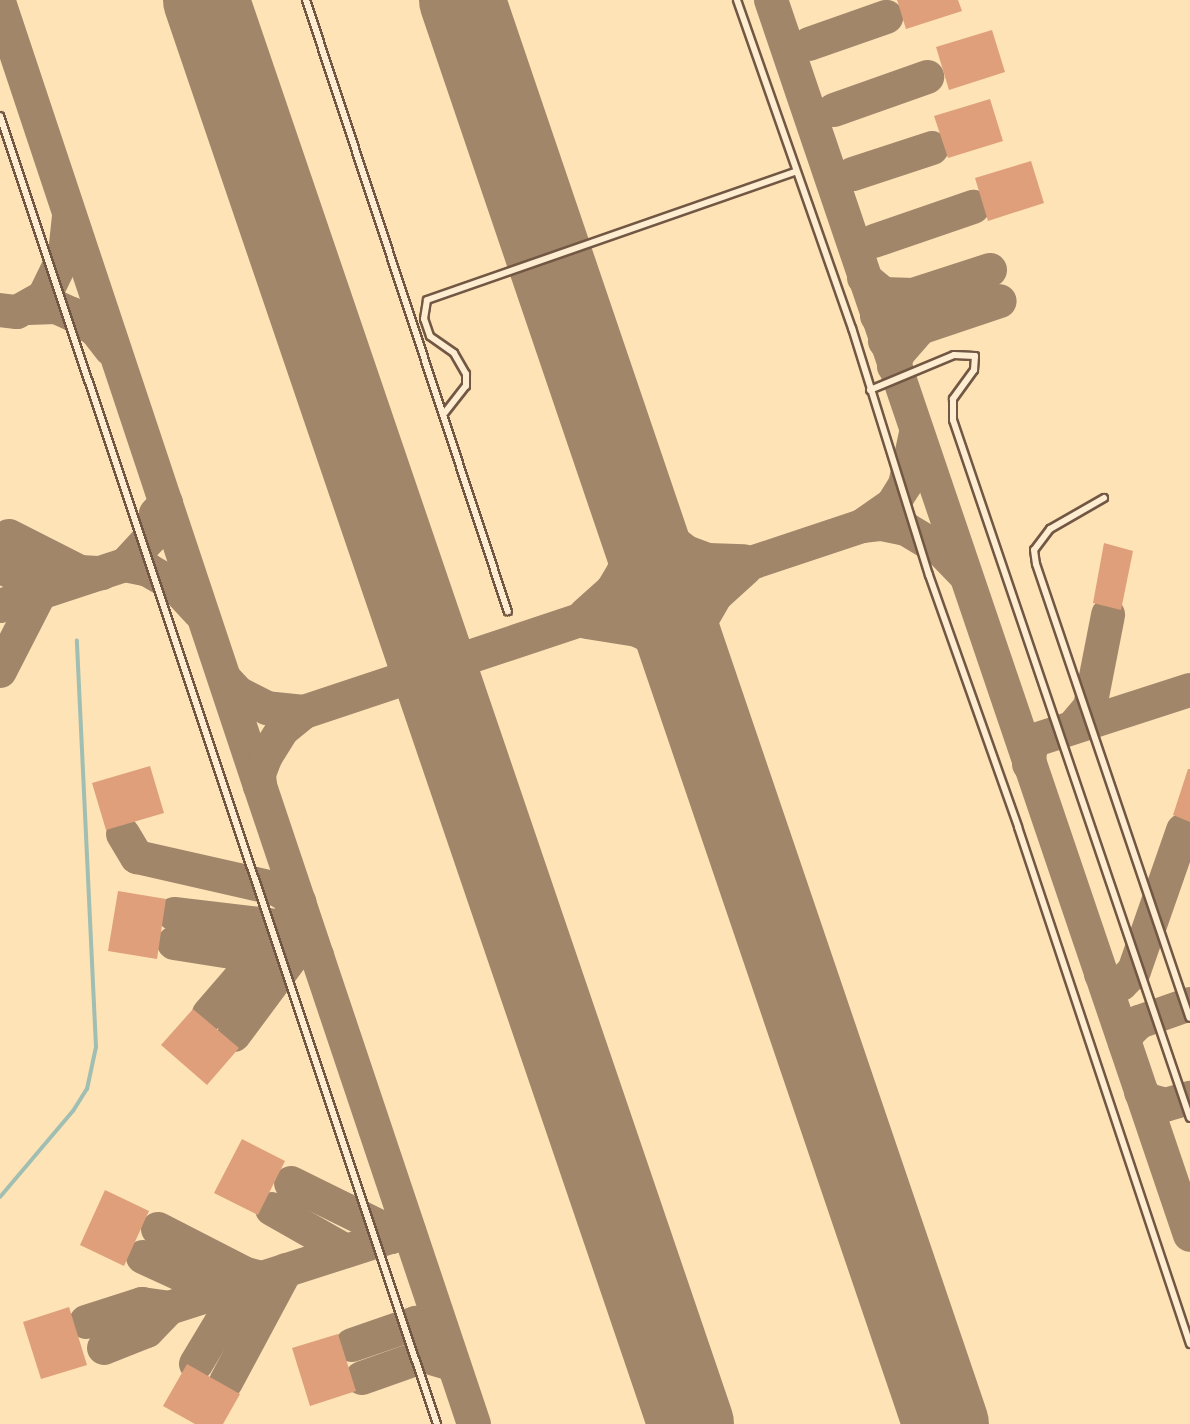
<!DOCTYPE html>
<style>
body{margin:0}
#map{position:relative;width:1190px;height:1424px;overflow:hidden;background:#fee3b7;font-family:"Sorts Mill Goudy",serif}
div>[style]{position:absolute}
.stream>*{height:4px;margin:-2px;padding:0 2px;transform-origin:2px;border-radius:2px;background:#a0beb2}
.taxiway>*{height:34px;margin:-17px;padding:0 17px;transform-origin:17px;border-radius:17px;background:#a1866a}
.runway>*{height:86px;margin:-43px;padding:0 43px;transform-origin:43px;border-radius:43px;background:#a1866a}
.building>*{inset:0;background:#de9f7a}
.roads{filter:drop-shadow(2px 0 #725844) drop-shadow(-2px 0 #725844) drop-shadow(0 2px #725844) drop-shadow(0 -2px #725844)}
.service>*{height:6px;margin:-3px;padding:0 3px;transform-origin:3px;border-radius:3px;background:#feedd0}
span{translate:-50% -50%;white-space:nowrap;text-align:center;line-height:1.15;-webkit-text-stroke:4.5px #feedd0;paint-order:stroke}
</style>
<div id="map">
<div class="stream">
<i style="left:0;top:1197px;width:113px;rotate:-49.7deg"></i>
<i style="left:73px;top:1111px;width:26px;rotate:-58deg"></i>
<i style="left:87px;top:1089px;width:43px;rotate:-77.9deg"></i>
<i style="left:96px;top:1047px;width:407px;rotate:-92.7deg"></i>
</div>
<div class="taxiway">
<i style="left:771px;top:0;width:1304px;rotate:71.26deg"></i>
<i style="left:0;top:5px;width:823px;rotate:71.59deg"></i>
<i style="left:260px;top:786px;width:12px;rotate:-95deg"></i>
<i style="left:259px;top:774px;width:19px;rotate:-69deg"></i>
<i style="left:266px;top:756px;width:31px;rotate:-58deg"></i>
<i style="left:282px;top:730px;width:28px;rotate:-39deg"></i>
<i style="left:304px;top:712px;width:37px;rotate:-174deg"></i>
<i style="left:267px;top:708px;width:33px;rotate:-153deg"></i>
<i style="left:238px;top:693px;width:19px;rotate:-133deg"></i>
<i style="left:809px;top:44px;width:82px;rotate:-19.3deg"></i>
<i style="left:834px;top:110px;width:99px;rotate:-19.5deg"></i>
<i style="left:853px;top:174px;width:83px;rotate:-18.2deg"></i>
<i style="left:874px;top:241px;width:105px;rotate:-19deg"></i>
<i style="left:864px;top:278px;width:26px;rotate:39deg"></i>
<i style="left:884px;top:294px;width:29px;rotate:2deg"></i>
<i style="left:913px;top:295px;width:30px;rotate:138deg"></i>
<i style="left:891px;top:315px;width:27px;rotate:103deg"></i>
<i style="left:913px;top:295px;width:81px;rotate:-18deg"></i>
<i style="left:28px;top:308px;width:28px;rotate:-2deg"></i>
<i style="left:56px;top:307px;width:17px;rotate:24deg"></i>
<i style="left:72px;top:314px;width:29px;rotate:34deg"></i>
<i style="left:96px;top:330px;width:24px;rotate:52deg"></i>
<i style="left:0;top:310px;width:17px;rotate:7deg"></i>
<i style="left:17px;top:312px;width:31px;rotate:-29deg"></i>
<i style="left:44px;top:297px;width:48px;rotate:-64deg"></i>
<i style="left:65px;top:254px;width:36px;rotate:-84deg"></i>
<i style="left:877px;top:316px;width:16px;rotate:35deg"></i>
<i style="left:890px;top:325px;width:30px;rotate:6deg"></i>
<i style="left:920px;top:328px;width:33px;rotate:131deg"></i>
<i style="left:898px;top:353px;width:14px;rotate:107deg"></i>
<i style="left:920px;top:328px;width:84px;rotate:-18.6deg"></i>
<i style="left:632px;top:500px;width:29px;rotate:54deg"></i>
<i style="left:649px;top:523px;width:47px;rotate:38.1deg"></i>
<i style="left:686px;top:552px;width:23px;rotate:20deg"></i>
<i style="left:708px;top:560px;width:36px;rotate:2deg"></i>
<i style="left:862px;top:526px;width:20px;rotate:-6deg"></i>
<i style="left:882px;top:524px;width:25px;rotate:12deg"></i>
<i style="left:906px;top:529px;width:41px;rotate:31deg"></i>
<i style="left:941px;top:550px;width:32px;rotate:46deg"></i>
<i style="left:9px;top:536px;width:80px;rotate:26.9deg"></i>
<i style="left:80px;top:572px;width:22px;rotate:3deg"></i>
<i style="left:125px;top:565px;width:37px;rotate:-47deg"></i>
<i style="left:150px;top:538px;width:25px;rotate:-76deg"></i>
<i style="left:156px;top:514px;width:15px;rotate:-48deg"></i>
<i style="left:0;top:567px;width:56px;rotate:22.9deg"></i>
<i style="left:0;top:606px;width:132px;rotate:-18.2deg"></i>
<i style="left:125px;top:565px;width:24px;rotate:12deg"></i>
<i style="left:148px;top:570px;width:30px;rotate:30deg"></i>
<i style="left:174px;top:585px;width:37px;rotate:47deg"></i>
<i style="left:585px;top:615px;width:36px;rotate:-42deg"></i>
<i style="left:612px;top:591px;width:21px;rotate:-59deg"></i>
<i style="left:623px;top:573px;width:31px;rotate:-73deg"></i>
<i style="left:632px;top:543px;width:43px;rotate:-90deg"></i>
<i style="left:587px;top:622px;width:51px;rotate:9.1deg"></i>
<i style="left:637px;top:630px;width:25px;rotate:26deg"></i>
<i style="left:660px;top:641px;width:14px;rotate:34deg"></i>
<i style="left:672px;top:649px;width:41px;rotate:57.8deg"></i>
<i style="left:0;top:671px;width:88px;rotate:-62.9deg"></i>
<i style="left:694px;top:684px;width:39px;rotate:-91deg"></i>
<i style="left:693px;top:645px;width:20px;rotate:-75deg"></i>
<i style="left:698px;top:626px;width:36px;rotate:-60deg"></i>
<i style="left:716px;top:595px;width:40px;rotate:-42deg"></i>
<i style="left:304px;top:712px;width:588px;rotate:-18.43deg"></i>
<i style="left:862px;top:526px;width:38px;rotate:-35deg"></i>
<i style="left:893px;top:504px;width:22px;rotate:-58deg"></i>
<i style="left:905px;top:485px;width:53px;rotate:-78.1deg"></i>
<i style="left:1074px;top:726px;width:25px;rotate:-50deg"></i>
<i style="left:1090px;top:707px;width:94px;rotate:-78.9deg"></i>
<i style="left:1029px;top:764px;width:14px;rotate:-86deg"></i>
<i style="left:1030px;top:750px;width:11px;rotate:-63deg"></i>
<i style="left:1035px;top:740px;width:163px;rotate:-17.9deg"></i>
<i style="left:260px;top:786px;width:673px;rotate:71.46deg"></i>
<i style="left:123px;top:834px;width:27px;rotate:59deg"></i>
<i style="left:137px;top:857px;width:140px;rotate:12.8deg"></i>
<i style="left:274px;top:888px;width:29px;rotate:29deg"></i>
<i style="left:299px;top:902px;width:29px;rotate:121deg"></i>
<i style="left:284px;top:927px;width:115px;rotate:130.8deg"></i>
<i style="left:174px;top:914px;width:111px;rotate:6.7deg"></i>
<i style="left:174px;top:943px;width:77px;rotate:9deg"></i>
<i style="left:250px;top:955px;width:19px;rotate:-28deg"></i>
<i style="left:1101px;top:974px;width:11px;rotate:49deg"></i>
<i style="left:1108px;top:982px;width:13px;rotate:9deg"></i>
<i style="left:1121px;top:984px;width:18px;rotate:-45deg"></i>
<i style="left:1134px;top:971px;width:149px;rotate:-70.8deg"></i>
<i style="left:234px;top:1035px;width:101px;rotate:-53.5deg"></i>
<i style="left:294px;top:954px;width:8px;rotate:-23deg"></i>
<i style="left:301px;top:951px;width:17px;rotate:17deg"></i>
<i style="left:1125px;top:1043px;width:9px;rotate:-77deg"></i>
<i style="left:1127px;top:1034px;width:17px;rotate:-45deg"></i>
<i style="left:1139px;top:1022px;width:54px;rotate:-19.4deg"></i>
<i style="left:1141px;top:1092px;width:11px;rotate:49deg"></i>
<i style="left:1148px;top:1100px;width:18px;rotate:16deg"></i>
<i style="left:1165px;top:1105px;width:26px;rotate:-16deg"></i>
<i style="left:291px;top:1183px;width:99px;rotate:26.3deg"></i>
<i style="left:380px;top:1227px;width:15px;rotate:42deg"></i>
<i style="left:272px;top:1209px;width:85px;rotate:29.6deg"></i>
<i style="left:158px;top:1229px;width:99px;rotate:27.1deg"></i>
<i style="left:246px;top:1274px;width:16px;rotate:14deg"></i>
<i style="left:143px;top:1257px;width:84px;rotate:24.7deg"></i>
<i style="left:86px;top:1322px;width:59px;rotate:-17.8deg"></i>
<i style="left:142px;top:1304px;width:27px;rotate:8deg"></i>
<i style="left:169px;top:1308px;width:252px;rotate:-17.8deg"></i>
<i style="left:352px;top:1345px;width:68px;rotate:-19deg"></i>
<i style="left:416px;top:1323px;width:25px;rotate:11deg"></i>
<i style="left:441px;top:1328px;width:25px;rotate:113deg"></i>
<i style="left:431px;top:1351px;width:9px;rotate:144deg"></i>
<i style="left:104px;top:1348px;width:46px;rotate:-21.6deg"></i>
<i style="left:147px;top:1331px;width:32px;rotate:-46deg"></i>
<i style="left:196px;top:1364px;width:93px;rotate:-59deg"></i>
<i style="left:362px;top:1378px;width:66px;rotate:-19.5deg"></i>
<i style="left:424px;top:1356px;width:22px;rotate:16deg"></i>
<i style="left:226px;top:1382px;width:127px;rotate:-61.8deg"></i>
</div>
<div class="runway">
<i style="left:206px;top:0;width:1504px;rotate:71.19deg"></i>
<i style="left:462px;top:0;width:1504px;rotate:71.23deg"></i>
</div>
<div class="building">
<i style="clip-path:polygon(897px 0,958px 0,962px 11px,906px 29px)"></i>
<i style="clip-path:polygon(992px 30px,1005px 72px,949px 90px,936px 47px)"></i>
<i style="clip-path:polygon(990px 99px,1003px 141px,948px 158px,934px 116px)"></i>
<i style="clip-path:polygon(1031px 161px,1044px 203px,988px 221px,975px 178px)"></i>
<i style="clip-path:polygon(1104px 543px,1133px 551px,1121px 610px,1093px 603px)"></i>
<i style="clip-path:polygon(150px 766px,164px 813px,106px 830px,92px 783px)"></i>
<i style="clip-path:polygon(1188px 769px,1190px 769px,1190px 822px,1173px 815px)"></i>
<i style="clip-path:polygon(118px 891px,166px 899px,157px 959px,108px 951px)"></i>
<i style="clip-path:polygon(193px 1009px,239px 1048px,207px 1085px,161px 1045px)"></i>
<i style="clip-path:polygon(242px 1139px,285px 1161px,258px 1215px,214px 1193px)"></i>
<i style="clip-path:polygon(105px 1190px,149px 1211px,124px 1266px,80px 1245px)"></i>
<i style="clip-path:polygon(69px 1307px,87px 1365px,41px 1379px,23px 1322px)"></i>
<i style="clip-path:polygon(338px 1334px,356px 1391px,310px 1406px,292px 1348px)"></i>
<i style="clip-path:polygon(187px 1364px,240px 1394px,223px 1424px,195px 1424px,163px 1406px)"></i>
</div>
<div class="roads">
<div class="service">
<i style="left:306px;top:0;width:644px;rotate:71.73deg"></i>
<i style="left:737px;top:0;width:348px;rotate:70.7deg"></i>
<i style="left:852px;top:328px;width:259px;rotate:72.7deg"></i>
<i style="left:929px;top:575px;width:267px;rotate:70.5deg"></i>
<i style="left:1018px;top:827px;width:545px;rotate:71.6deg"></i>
<i style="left:0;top:116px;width:1379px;rotate:71.53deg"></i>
<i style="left:870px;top:390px;width:91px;rotate:-22.6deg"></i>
<i style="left:954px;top:355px;width:21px;rotate:3deg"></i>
<i style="left:975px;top:356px;width:14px;rotate:94deg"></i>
<i style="left:974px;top:370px;width:36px;rotate:126deg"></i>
<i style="left:953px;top:399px;width:21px;rotate:90deg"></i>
<i style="left:953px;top:420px;width:737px;rotate:71.25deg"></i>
<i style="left:443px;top:415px;width:37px;rotate:-52deg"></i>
<i style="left:466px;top:386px;width:12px;rotate:-90deg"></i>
<i style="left:466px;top:374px;width:24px;rotate:-120deg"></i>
<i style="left:454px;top:353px;width:29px;rotate:-145deg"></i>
<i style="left:430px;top:336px;width:18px;rotate:-109deg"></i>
<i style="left:424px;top:319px;width:19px;rotate:-81deg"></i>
<i style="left:427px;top:300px;width:390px;rotate:-19.2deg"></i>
<i style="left:1104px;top:498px;width:62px;rotate:150.1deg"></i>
<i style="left:1050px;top:529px;width:26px;rotate:127deg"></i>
<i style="left:1034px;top:550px;width:14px;rotate:82deg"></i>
<i style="left:1036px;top:564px;width:479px;rotate:71.3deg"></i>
</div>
</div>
</div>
